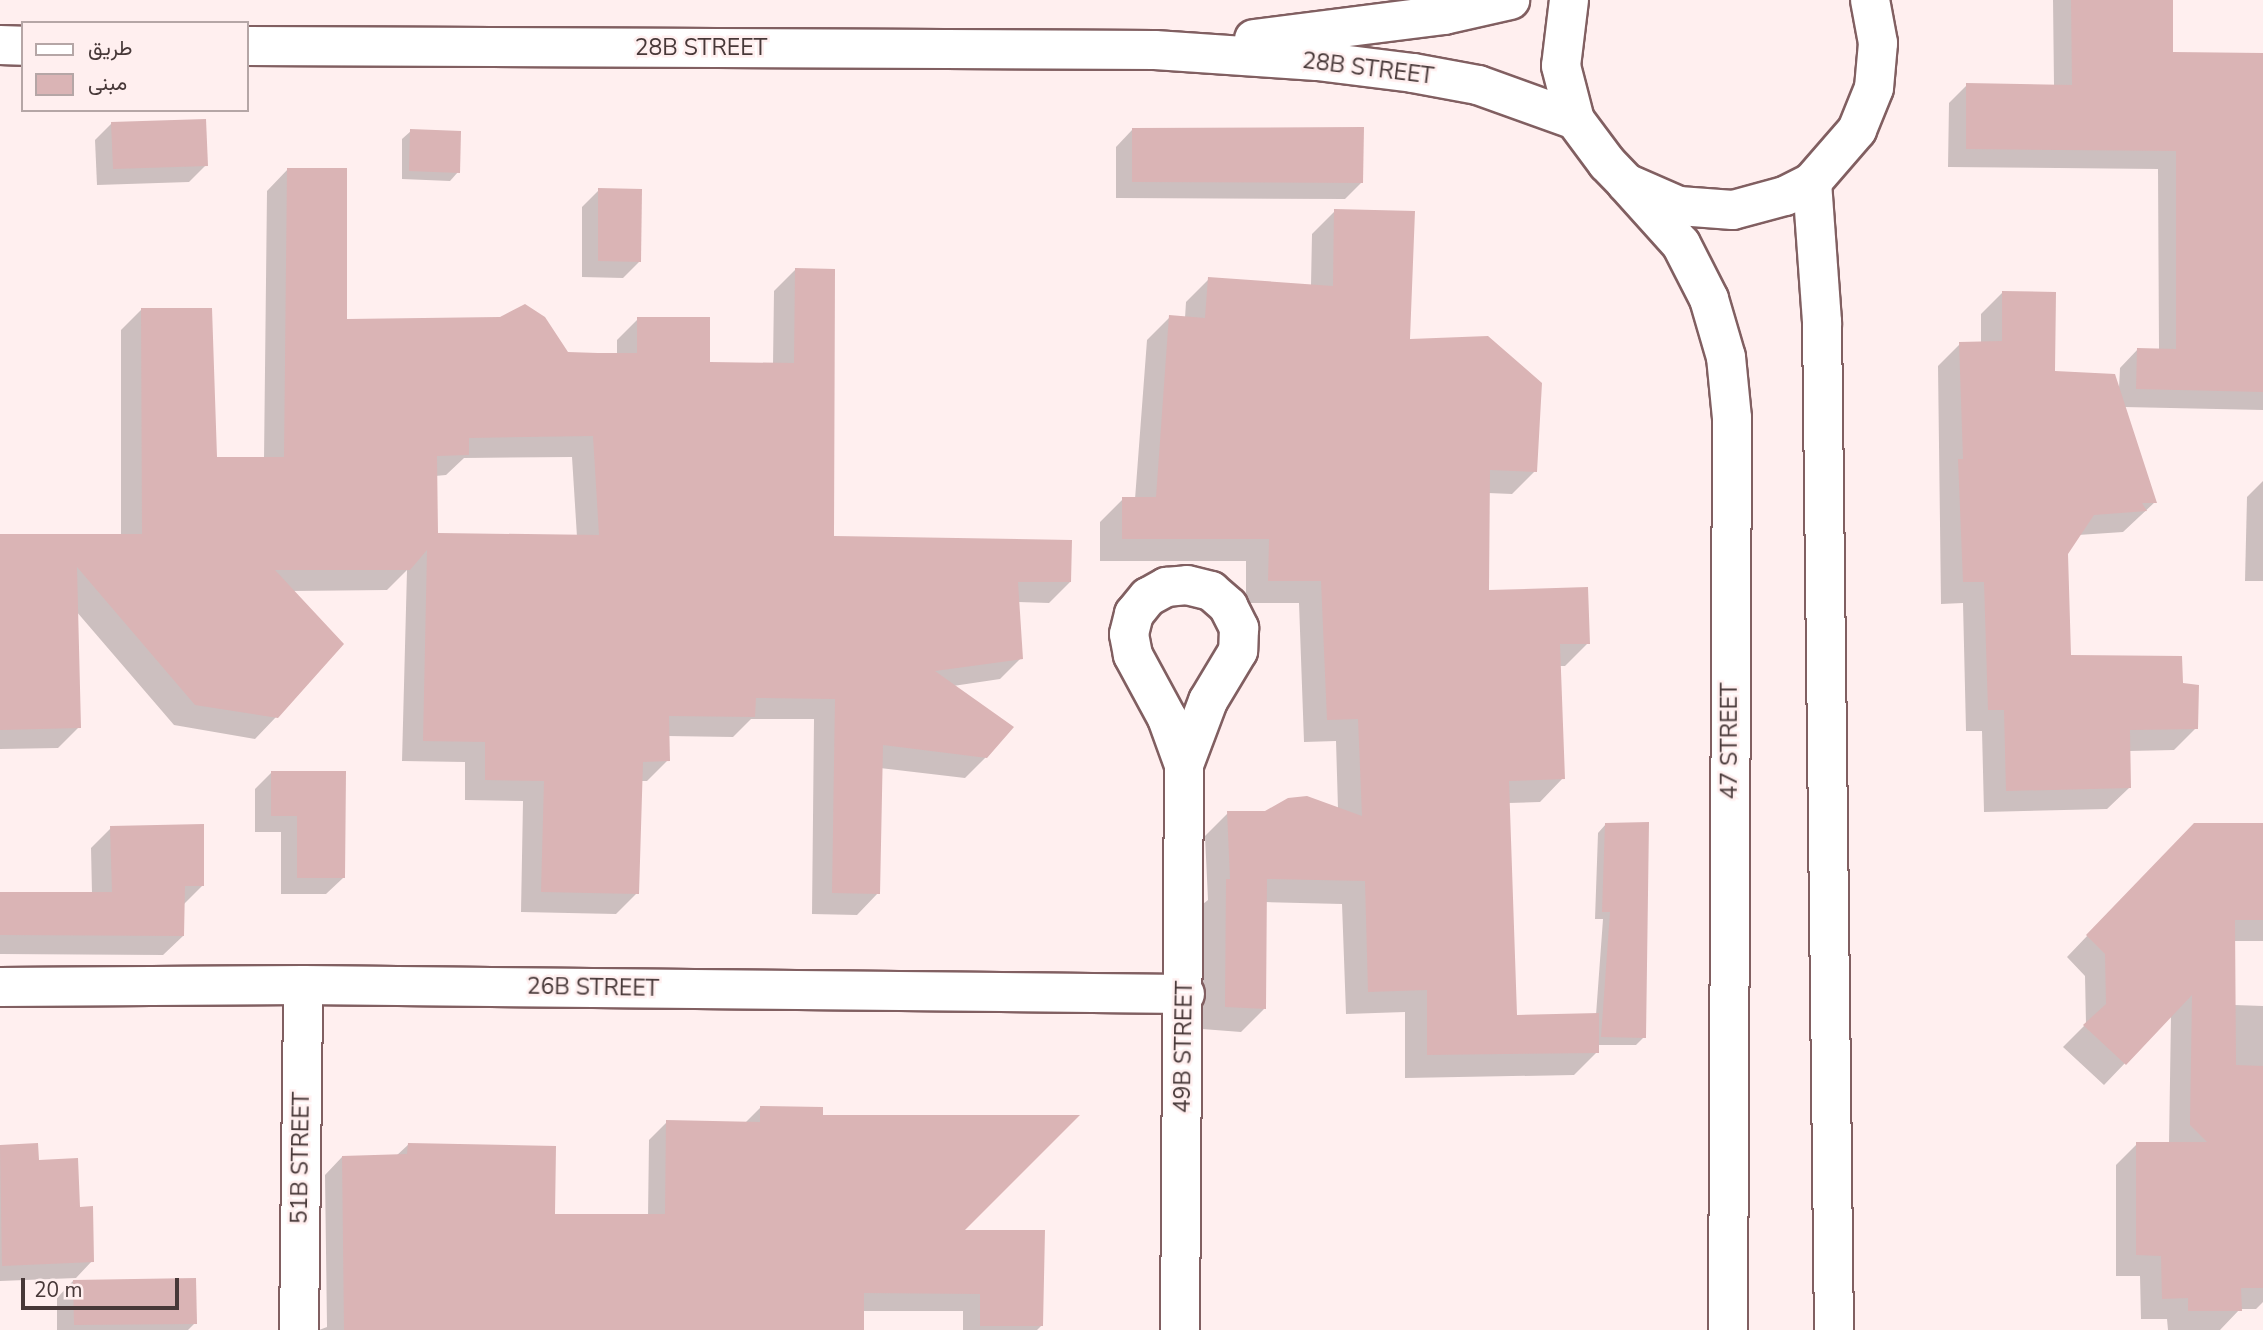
<!DOCTYPE html>
<meta charset="utf-8">
<style>
body{margin:0}
#map{position:relative;width:2263px;height:1330px;overflow:hidden;background:#ffefef;font-family:"Nunito Sans",Vazirmatn,sans-serif}
div>[style]{position:absolute}
.shadow>*{inset:0;background:#0003}
.building>*{inset:0;background:#dab4b5}
.roads{filter:drop-shadow(2px 0 #815f61) drop-shadow(-2px 0 #815f61) drop-shadow(0 2px #815f61) drop-shadow(0 -2px #815f61)}
.minor>*{height:38px;margin:-19px;padding:0 19px;transform-origin:19px;border-radius:19px;background:#fff}
.tertiary>*{height:38px;margin:-19px;padding:0 19px;transform-origin:19px;border-radius:19px;background:#fff}
span{translate:-50% -50%;white-space:nowrap;text-align:center;line-height:1.15;-webkit-text-stroke:5px #ffefef;paint-order:stroke}
.street-label{font-size:23px;color:#473838}
.legend{position:absolute;left:21px;top:21px;width:228px;height:91px;box-sizing:border-box;background:#ffefef;border:2px solid #b5a6a6;margin:0;padding:9px 12px;list-style:none;font-size:21px;color:#473838}
.legend li{display:flex;align-items:center;gap:14px;height:35px}
.legend b{width:35px;border:2px solid #b5a6a6}
.scale{position:absolute;left:21px;top:1278px;width:158px;height:32px;box-sizing:border-box;border:4px solid #473838;border-top:0;padding-left:9px;font-size:21px;line-height:24px;white-space:nowrap;color:#473838;-webkit-text-stroke:5px #ffefef;paint-order:stroke}
</style>
<div id="map">
<div class="shadow">
<i style="clip-path:polygon(2053px 0,2164px 0,2171px 53px,2263px 55px,2263px 410px,2124px 407px,2155px 502px,2123px 532px,2078px 535px,2066px 553px,2069px 657px,2181px 685px,2196px 728px,2174px 750px,2129px 751px,2129px 788px,2107px 809px,1984px 812px,1982px 731px,1966px 731px,1963px 603px,1941px 604px,1938px 366px,1960px 344px,1981px 344px,1981px 314px,2003px 292px,2053px 373px,2119px 388px,2120px 368px,2138px 349px,2159px 350px,2158px 169px,1948px 167px,1949px 103px,1967px 85px,2054px 86px)"></i>
<i style="clip-path:polygon(112px 123px,206px 165px,189px 182px,97px 185px,95px 140px)"></i>
<i style="clip-path:polygon(1132px 130px,1362px 182px,1345px 199px,1116px 198px,1116px 147px)"></i>
<i style="clip-path:polygon(411px 131px,458px 172px,450px 181px,402px 179px,402px 139px)"></i>
<i style="clip-path:polygon(evenodd,288px 169px,345px 321px,567px 354px,617px 355px,617px 340px,638px 319px,708px 364px,773px 364px,774px 291px,795px 270px,833px 537px,1070px 582px,1049px 603px,1018px 602px,1021px 658px,1000px 679px,953px 686px,986px 757px,965px 778px,880px 768px,878px 893px,857px 915px,812px 914px,814px 719px,751px 719px,733px 737px,667px 736px,668px 760px,647px 781px,640px 781px,637px 893px,616px 914px,521px 912px,523px 801px,465px 800px,465px 762px,402px 761px,407px 570px,387px 590px,291px 591px,276px 717px,255px 739px,174px 725px,76px 611px,79px 727px,58px 748px,0 749px,0 536px,121px 536px,121px 330px,142px 309px,215px 459px,264px 459px,267px 191px,288px 169px,572px 457px,577px 537px,436px 535px,435px 476px,446px 475px,464px 458px,572px 457px)"></i>
<i style="clip-path:polygon(599px 190px,640px 261px,623px 278px,582px 277px,582px 207px)"></i>
<i style="clip-path:polygon(1335px 211px,1408px 341px,1535px 471px,1512px 494px,1488px 493px,1487px 592px,1588px 643px,1565px 666px,1559px 666px,1563px 778px,1540px 802px,1508px 803px,1515px 1016px,1596px 1015px,1603px 919px,1595px 919px,1598px 833px,1606px 824px,1644px 1037px,1636px 1045px,1597px 1045px,1597px 1052px,1574px 1075px,1405px 1078px,1405px 1012px,1346px 1014px,1342px 904px,1265px 902px,1264px 1009px,1241px 1032px,1202px 1029px,1203px 904px,1208px 900px,1205px 836px,1228px 813px,1338px 809px,1336px 741px,1304px 742px,1299px 603px,1246px 603px,1246px 561px,1100px 561px,1100px 522px,1123px 499px,1135px 499px,1147px 340px,1170px 317px,1185px 318px,1186px 302px,1209px 279px,1311px 286px,1312px 234px)"></i>
<i style="clip-path:polygon(2263px 481px,2263px 581px,2245px 581px,2247px 497px)"></i>
<i style="clip-path:polygon(272px 772px,343px 878px,326px 894px,281px 894px,281px 832px,255px 832px,255px 789px)"></i>
<i style="clip-path:polygon(2263px 825px,2263px 941px,2234px 941px,2234px 1005px,2263px 1006px,2263px 1302px,2256px 1309px,2240px 1309px,2220px 1330px,2168px 1330px,2167px 1319px,2141px 1319px,2140px 1276px,2116px 1276px,2116px 1165px,2137px 1144px,2169px 1144px,2171px 1015px,2104px 1085px,2063px 1047px,2086px 1024px,2085px 976px,2067px 957px,2173px 846px)"></i>
<i style="clip-path:polygon(111px 828px,203px 885px,183px 905px,183px 936px,163px 955px,0 954px,0 894px,92px 894px,91px 848px)"></i>
<i style="clip-path:polygon(761px 1107px,821px 1117px,961px 1232px,1042px 1325px,1037px 1330px,963px 1330px,963px 1311px,862px 1311px,862px 1330px,319px 1330px,327px 1327px,325px 1175px,342px 1157px,396px 1156px,409px 1144px,553px 1216px,648px 1216px,649px 1140px,667px 1122px,744px 1124px)"></i>
<i style="clip-path:polygon(37px 1145px,38px 1162px,79px 1208px,92px 1261px,76px 1278px,0 1281px,0 1146px)"></i>
<i style="clip-path:polygon(73px 1281px,195px 1323px,188px 1330px,57px 1330px,57px 1298px)"></i>
</div>
<div class="building">
<i style="clip-path:polygon(2071px 0,2173px 0,2173px 52px,2263px 53px,2263px 392px,2136px 389px,2137px 348px,2176px 349px,2176px 151px,1966px 149px,1966px 83px,2072px 85px)"></i>
<i style="clip-path:polygon(206px 119px,208px 166px,113px 169px,111px 122px)"></i>
<i style="clip-path:polygon(1364px 127px,1363px 183px,1132px 182px,1132px 128px)"></i>
<i style="clip-path:polygon(410px 129px,461px 131px,460px 173px,409px 171px)"></i>
<i style="clip-path:polygon(evenodd,287px 168px,347px 168px,347px 319px,500px 317px,525px 304px,545px 317px,568px 352px,598px 353px,637px 353px,637px 317px,710px 317px,710px 362px,794px 363px,795px 268px,835px 269px,834px 536px,1072px 540px,1071px 582px,1018px 582px,1023px 659px,935px 671px,1014px 727px,987px 758px,883px 745px,880px 894px,832px 893px,835px 699px,756px 698px,755px 717px,669px 716px,670px 761px,643px 762px,639px 894px,541px 892px,544px 781px,485px 780px,485px 742px,423px 741px,427px 550px,410px 570px,275px 570px,344px 644px,278px 718px,195px 705px,77px 567px,81px 728px,0 730px,0 534px,142px 534px,141px 308px,212px 308px,217px 457px,284px 457px,287px 168px,593px 436px,599px 535px,438px 533px,437px 456px,469px 455px,469px 438px,593px 436px)"></i>
<i style="clip-path:polygon(598px 188px,642px 189px,641px 262px,598px 261px)"></i>
<i style="clip-path:polygon(1334px 209px,1415px 211px,1410px 339px,1488px 336px,1542px 383px,1537px 472px,1490px 470px,1489px 590px,1588px 587px,1590px 644px,1560px 644px,1565px 779px,1509px 781px,1517px 1015px,1599px 1013px,1599px 1053px,1427px 1055px,1427px 990px,1368px 992px,1365px 881px,1267px 879px,1266px 1009px,1225px 1007px,1226px 879px,1230px 879px,1227px 811px,1265px 811px,1288px 798px,1307px 796px,1362px 816px,1358px 719px,1327px 720px,1321px 581px,1268px 581px,1269px 539px,1122px 539px,1122px 497px,1156px 497px,1169px 315px,1205px 318px,1208px 277px,1333px 286px)"></i>
<i style="clip-path:polygon(2002px 291px,2056px 292px,2055px 371px,2115px 374px,2157px 503px,2142px 503px,2147px 511px,2094px 515px,2068px 554px,2071px 655px,2182px 656px,2183px 683px,2199px 685px,2198px 729px,2130px 730px,2131px 788px,2006px 791px,2004px 710px,1988px 710px,1984px 582px,1963px 582px,1958px 459px,1963px 459px,1959px 342px,2002px 341px)"></i>
<i style="clip-path:polygon(271px 771px,346px 771px,345px 878px,297px 878px,297px 816px,271px 816px)"></i>
<i style="clip-path:polygon(1649px 822px,1646px 1038px,1601px 1037px,1610px 912px,1602px 912px,1605px 823px)"></i>
<i style="clip-path:polygon(2194px 823px,2263px 823px,2263px 920px,2235px 920px,2236px 1065px,2263px 1066px,2263px 1288px,2241px 1288px,2242px 1311px,2188px 1311px,2188px 1298px,2162px 1299px,2161px 1256px,2136px 1255px,2136px 1142px,2207px 1142px,2190px 1125px,2192px 995px,2126px 1065px,2083px 1025px,2106px 1004px,2105px 954px,2086px 935px)"></i>
<i style="clip-path:polygon(204px 824px,204px 886px,185px 886px,184px 936px,0 935px,0 892px,112px 892px,110px 826px)"></i>
<i style="clip-path:polygon(760px 1106px,823px 1107px,823px 1115px,1080px 1115px,965px 1230px,1045px 1230px,1043px 1326px,980px 1326px,980px 1294px,864px 1293px,864px 1330px,344px 1330px,342px 1156px,407px 1154px,408px 1143px,556px 1146px,555px 1214px,665px 1214px,666px 1120px,760px 1122px)"></i>
<i style="clip-path:polygon(38px 1143px,39px 1160px,78px 1158px,80px 1207px,93px 1206px,94px 1262px,2px 1266px,0 1145px)"></i>
<i style="clip-path:polygon(196px 1278px,197px 1324px,74px 1325px,73px 1280px)"></i>
</div>
<div class="roads">
<div class="minor">
<i style="left:1254px;top:39px;width:192px;rotate:-7.2deg"></i>
<i style="left:1444px;top:15px;width:68px;rotate:-12.8deg"></i>
<i style="left:0;top:45px;width:23px;rotate:2deg"></i>
<i style="left:247px;top:46px;width:908px;rotate:0.25deg"></i>
<i style="left:1155px;top:50px;width:162px;rotate:3.9deg"></i>
<i style="left:1317px;top:61px;width:97px;rotate:7.1deg"></i>
<i style="left:1413px;top:73px;width:66px;rotate:10.5deg"></i>
<i style="left:1478px;top:85px;width:103px;rotate:19.8deg"></i>
<i style="left:0;top:987px;width:303px;rotate:-0.4deg"></i>
<i style="left:303px;top:985px;width:882px;rotate:0.58deg"></i>
<i style="left:299px;top:1330px;width:345px;rotate:-89.3deg"></i>
<i style="left:1180px;top:1330px;width:565px;rotate:-89.59deg"></i>
<i style="left:1184px;top:765px;width:50px;rotate:-109.9deg"></i>
<i style="left:1167px;top:718px;width:72px;rotate:-118.4deg"></i>
<i style="left:1133px;top:655px;width:21px;rotate:-101deg"></i>
<i style="left:1129px;top:634px;width:21px;rotate:-76deg"></i>
<i style="left:1134px;top:614px;width:22px;rotate:-51deg"></i>
<i style="left:1148px;top:597px;width:21px;rotate:-29deg"></i>
<i style="left:1166px;top:587px;width:21px;rotate:-5deg"></i>
<i style="left:1187px;top:585px;width:25px;rotate:14deg"></i>
<i style="left:1211px;top:591px;width:23px;rotate:41deg"></i>
<i style="left:1228px;top:606px;width:25px;rotate:63deg"></i>
<i style="left:1239px;top:628px;width:23px;rotate:92deg"></i>
<i style="left:1238px;top:651px;width:58px;rotate:121deg"></i>
<i style="left:1208px;top:701px;width:68px;rotate:110.6deg"></i>
</div>
<div class="tertiary">
<i style="left:1569px;top:0;width:66px;rotate:96.9deg"></i>
<i style="left:1561px;top:66px;width:56px;rotate:75.5deg"></i>
<i style="left:1575px;top:120px;width:54px;rotate:53.3deg"></i>
<i style="left:1607px;top:163px;width:28px;rotate:46deg"></i>
<i style="left:1626px;top:183px;width:58px;rotate:23.5deg"></i>
<i style="left:1679px;top:206px;width:54px;rotate:4.2deg"></i>
<i style="left:1733px;top:210px;width:54px;rotate:-15.1deg"></i>
<i style="left:1785px;top:196px;width:30px;rotate:-27deg"></i>
<i style="left:1812px;top:182px;width:69px;rotate:-49.1deg"></i>
<i style="left:1857px;top:130px;width:45px;rotate:-68deg"></i>
<i style="left:1874px;top:88px;width:45px;rotate:-84.9deg"></i>
<i style="left:1878px;top:43px;width:44px;rotate:-100.5deg"></i>
<i style="left:1812px;top:182px;width:140px;rotate:85.9deg"></i>
<i style="left:1822px;top:322px;width:1008px;rotate:89.32deg"></i>
<i style="left:1626px;top:183px;width:82px;rotate:48deg"></i>
<i style="left:1681px;top:244px;width:62px;rotate:63deg"></i>
<i style="left:1709px;top:299px;width:60px;rotate:73.7deg"></i>
<i style="left:1726px;top:357px;width:61px;rotate:84.4deg"></i>
<i style="left:1732px;top:418px;width:912px;rotate:90.25deg"></i>
</div>
</div>
<div class="street-label">
<span style="left:701px;top:48px">28B STREET</span>
<span style="left:1368px;top:69px;rotate:7deg">28B STREET</span>
<span style="left:1730px;top:741px;rotate:-90deg">47 STREET</span>
<span style="left:593px;top:988px;rotate:1deg">26B STREET</span>
<span style="left:1184px;top:1047px;rotate:-89deg">49B STREET</span>
<span style="left:301px;top:1158px;rotate:-89deg">51B STREET</span>
</div>
<ul class="legend">
<li><b style="height:9px;background:#fff"></b>طريق</li>
<li><b style="height:19px;background:#dab4b5"></b>مبنى</li>
</ul>
<div class="scale">20 m</div>
</div>
